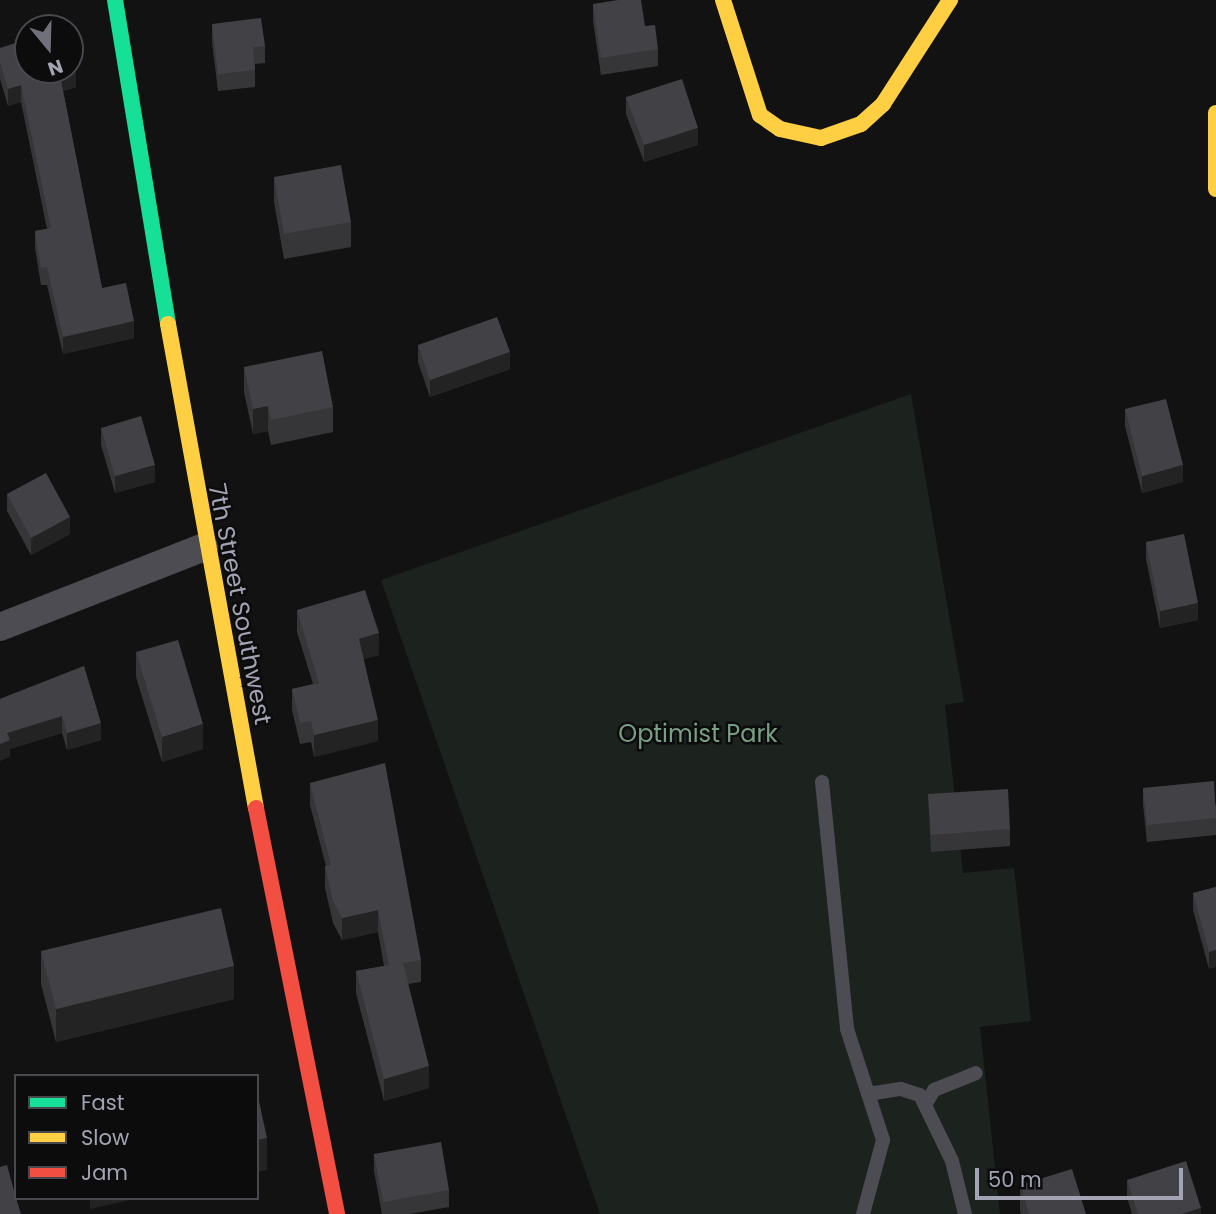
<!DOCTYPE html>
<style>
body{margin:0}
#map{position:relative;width:1216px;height:1214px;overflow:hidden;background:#121212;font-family:Poppins,sans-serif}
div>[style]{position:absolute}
.green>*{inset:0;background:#1c221e}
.lane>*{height:14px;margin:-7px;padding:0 7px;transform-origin:7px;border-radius:7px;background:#4c4c52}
.street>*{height:28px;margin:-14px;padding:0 14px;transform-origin:14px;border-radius:14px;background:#4c4c52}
.fast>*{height:16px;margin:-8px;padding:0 8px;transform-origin:8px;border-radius:8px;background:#16e098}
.slow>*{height:16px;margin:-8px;padding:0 8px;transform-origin:8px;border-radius:8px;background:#ffcf43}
.jam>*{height:16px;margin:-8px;padding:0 8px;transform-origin:8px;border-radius:8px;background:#f24e42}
.wall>*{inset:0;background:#363639}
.shaded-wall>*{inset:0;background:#232324}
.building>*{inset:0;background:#424246}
span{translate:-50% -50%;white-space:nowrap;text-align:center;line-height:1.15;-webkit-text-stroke:5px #0c0c0d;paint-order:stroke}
.street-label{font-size:24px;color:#a2a3b3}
.park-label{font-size:24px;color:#799f85}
.legend{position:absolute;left:14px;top:1074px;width:245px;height:126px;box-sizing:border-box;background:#0c0c0d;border:2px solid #48484f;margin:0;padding:9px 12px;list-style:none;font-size:21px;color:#a2a3b3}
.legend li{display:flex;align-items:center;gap:14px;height:35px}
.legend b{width:35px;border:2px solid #48484f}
.north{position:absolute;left:14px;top:14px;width:70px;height:70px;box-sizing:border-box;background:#0c0c0d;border:2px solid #48484f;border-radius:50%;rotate:161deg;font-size:19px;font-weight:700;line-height:28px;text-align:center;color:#a2a3b3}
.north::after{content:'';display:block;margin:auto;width:24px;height:32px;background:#70707b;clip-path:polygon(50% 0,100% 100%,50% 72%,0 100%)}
.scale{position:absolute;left:975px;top:1168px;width:208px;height:32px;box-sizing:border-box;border:4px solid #a2a3b3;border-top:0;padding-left:9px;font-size:21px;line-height:24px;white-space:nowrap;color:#a2a3b3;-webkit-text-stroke:5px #0c0c0d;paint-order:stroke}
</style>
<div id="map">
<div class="green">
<i style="clip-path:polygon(911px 394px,964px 702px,945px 705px,963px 873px,1014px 868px,1031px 1021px,980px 1027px,1000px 1214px,600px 1214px,381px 580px)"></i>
</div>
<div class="lane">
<i style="left:822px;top:782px;width:248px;rotate:84.2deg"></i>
<i style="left:847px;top:1029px;width:117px;rotate:72deg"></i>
<i style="left:883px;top:1140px;width:77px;rotate:105.1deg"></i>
<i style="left:868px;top:1094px;width:33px;rotate:-9deg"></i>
<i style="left:901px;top:1089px;width:20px;rotate:18deg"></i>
<i style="left:920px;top:1095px;width:73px;rotate:64.1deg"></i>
<i style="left:952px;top:1161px;width:55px;rotate:76.2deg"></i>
<i style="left:926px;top:1103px;width:15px;rotate:-58deg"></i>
<i style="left:934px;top:1090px;width:45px;rotate:-22deg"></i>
</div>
<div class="street">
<i style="left:0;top:627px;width:219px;rotate:-21.4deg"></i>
</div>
<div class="fast">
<i style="left:115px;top:0;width:328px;rotate:80.7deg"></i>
</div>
<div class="slow">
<i style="left:723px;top:0;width:121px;rotate:72.2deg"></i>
<i style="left:760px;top:115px;width:24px;rotate:35deg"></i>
<i style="left:780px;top:129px;width:42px;rotate:12.4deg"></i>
<i style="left:821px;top:138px;width:42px;rotate:-19.3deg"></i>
<i style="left:861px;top:124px;width:30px;rotate:-42deg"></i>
<i style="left:883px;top:104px;width:124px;rotate:-57.2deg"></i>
<i style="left:1216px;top:113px;width:76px;rotate:90deg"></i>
<i style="left:168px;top:324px;width:492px;rotate:79.7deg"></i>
</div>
<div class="jam">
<i style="left:256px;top:808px;width:414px;rotate:78.7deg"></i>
</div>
<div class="wall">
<i style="clip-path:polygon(593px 4px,645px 26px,658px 49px,658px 66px,601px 75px,593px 21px)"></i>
<i style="clip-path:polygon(212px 24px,265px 46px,265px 63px,255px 64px,255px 87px,218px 91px,212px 42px)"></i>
<i style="clip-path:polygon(0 48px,76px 87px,63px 91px,102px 288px,134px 338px,63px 354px,47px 285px,41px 285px,35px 248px,35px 231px,47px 229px,21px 102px,8px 106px,0 79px)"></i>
<i style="clip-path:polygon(626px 97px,698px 145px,644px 162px,626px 114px)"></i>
<i style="clip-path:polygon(274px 177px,351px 222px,351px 247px,284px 259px,274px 202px)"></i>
<i style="clip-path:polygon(418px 345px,510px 369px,430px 397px,418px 362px)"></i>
<i style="clip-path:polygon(244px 367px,333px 407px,333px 432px,271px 445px,268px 431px,253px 434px,244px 392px)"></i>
<i style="clip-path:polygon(1125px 409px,1183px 482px,1142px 493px,1125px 426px)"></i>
<i style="clip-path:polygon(101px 428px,155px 482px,115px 493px,101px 445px)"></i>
<i style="clip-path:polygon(7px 494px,70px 534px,31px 555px,7px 511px)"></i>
<i style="clip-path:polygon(1146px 542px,1198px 620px,1160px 628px,1146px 559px)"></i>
<i style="clip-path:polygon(297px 610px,379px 655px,363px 659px,378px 741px,314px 757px,311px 742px,300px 744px,292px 710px,292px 689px,313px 684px,297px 632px)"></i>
<i style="clip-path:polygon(136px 652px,203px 749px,162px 762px,136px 677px)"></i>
<i style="clip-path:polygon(84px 666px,101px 740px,67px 750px,62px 733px,10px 749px,10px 757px,0 699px)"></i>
<i style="clip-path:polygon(310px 783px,421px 960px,421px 982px,408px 984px,429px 1088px,384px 1101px,356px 993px,356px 971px,384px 966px,378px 932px,342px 940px,333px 923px,325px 888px,325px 866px,326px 866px,310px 805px)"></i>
<i style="clip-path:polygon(1143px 788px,1216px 805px,1216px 835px,1147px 842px,1143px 805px)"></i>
<i style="clip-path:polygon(928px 794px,1010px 829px,1010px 846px,931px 852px)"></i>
<i style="clip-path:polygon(1216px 887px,1209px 969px,1193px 910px,1193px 893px)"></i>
<i style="clip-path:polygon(41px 951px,234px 999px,56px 1042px,41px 984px)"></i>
<i style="clip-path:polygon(374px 1154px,449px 1190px,449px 1207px,410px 1214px,382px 1214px,374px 1171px)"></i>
<i style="clip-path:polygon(1127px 1180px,1201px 1214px,1132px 1214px,1127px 1197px)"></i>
<i style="clip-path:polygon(1020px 1185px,1086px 1214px,1021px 1214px,1020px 1210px)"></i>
</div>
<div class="shaded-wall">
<i style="clip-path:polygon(76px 70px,76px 87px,60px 92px,60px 75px)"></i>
<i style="clip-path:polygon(21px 85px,21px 102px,8px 106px,8px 89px)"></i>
<i style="clip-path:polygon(698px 128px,698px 145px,644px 162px,644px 145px)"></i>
<i style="clip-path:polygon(134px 321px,134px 338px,63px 354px,63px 337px)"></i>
<i style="clip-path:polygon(510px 352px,510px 369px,430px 397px,430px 380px)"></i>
<i style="clip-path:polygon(268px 406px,268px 431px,253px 434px,253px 409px)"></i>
<i style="clip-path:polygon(155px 465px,155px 482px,115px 493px,115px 476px)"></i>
<i style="clip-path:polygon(1183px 465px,1183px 482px,1142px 493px,1142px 476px)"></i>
<i style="clip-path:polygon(70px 517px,70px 534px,31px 555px,31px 538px)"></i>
<i style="clip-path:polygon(1198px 603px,1198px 620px,1160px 628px,1160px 611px)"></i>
<i style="clip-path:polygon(379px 633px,379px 655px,359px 661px,359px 639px)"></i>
<i style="clip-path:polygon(62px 716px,62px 733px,10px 749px,10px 757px,0 761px,0 744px,7px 733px)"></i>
<i style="clip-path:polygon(378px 720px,378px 741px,314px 757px,314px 735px)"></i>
<i style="clip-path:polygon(101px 723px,101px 740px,67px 750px,67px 733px)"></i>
<i style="clip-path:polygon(203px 724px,203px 749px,162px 762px,162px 737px)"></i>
<i style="clip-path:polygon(378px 910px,378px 932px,342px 940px,342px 918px)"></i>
<i style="clip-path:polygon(1216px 950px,1216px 967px,1209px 969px,1209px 952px)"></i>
<i style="clip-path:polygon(234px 966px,234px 999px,56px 1042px,56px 1009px)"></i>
<i style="clip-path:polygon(429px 1066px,429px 1088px,384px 1101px,384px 1079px)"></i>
<i style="clip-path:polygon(267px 1138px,267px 1170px,257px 1172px,257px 1140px)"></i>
<i style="clip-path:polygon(90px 1198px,139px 1198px,90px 1209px)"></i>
<i style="clip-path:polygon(1201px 1208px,1201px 1214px,1181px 1214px)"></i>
</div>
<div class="building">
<i style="clip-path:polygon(618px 0,641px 0,645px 26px,655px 25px,658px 49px,601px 58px,593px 4px)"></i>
<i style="clip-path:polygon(261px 18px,265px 46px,253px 47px,255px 70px,218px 74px,212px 24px)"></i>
<i style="clip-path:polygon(28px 39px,28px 70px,70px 70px,70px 52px,76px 70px,60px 75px,102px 288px,126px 283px,134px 321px,63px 337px,47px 267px,41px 268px,35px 231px,51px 228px,21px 85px,8px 89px,0 62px,0 48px)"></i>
<i style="clip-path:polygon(682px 79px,698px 128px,644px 145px,626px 97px)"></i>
<i style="clip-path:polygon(341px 165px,351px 222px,284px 234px,274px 177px)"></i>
<i style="clip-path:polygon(497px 317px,510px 352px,430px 380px,418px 345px)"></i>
<i style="clip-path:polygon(322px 351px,333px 407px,271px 420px,268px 406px,253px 409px,244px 367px)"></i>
<i style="clip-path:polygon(1166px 399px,1183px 465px,1142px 476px,1125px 409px)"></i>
<i style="clip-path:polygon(141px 416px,155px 465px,115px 476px,101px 428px)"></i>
<i style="clip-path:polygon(46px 473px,70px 517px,31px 538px,7px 494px)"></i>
<i style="clip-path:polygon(1184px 534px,1198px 603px,1160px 611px,1146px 542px)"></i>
<i style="clip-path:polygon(365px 590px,379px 633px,359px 639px,378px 720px,314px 735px,311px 721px,300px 723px,292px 689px,319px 683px,297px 610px)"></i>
<i style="clip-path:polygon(178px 640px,203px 724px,162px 737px,136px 652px)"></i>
<i style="clip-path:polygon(84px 666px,101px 723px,67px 733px,62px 716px,7px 733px,10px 740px,0 744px,0 699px)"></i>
<i style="clip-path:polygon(385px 763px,421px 960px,403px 963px,429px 1066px,384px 1079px,356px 971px,389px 965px,378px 910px,342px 918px,333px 901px,325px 866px,331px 865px,310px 783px)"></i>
<i style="clip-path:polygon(1214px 781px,1216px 818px,1147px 825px,1143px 788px)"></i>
<i style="clip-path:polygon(1008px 789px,1010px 829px,931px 835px,928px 794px)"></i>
<i style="clip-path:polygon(1216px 887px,1216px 950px,1209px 952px,1193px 893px)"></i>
<i style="clip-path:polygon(221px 908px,234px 966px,56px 1009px,41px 951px)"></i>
<i style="clip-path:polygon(257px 1092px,267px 1138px,257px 1140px)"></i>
<i style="clip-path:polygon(441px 1142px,449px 1190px,383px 1202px,374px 1154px)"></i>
<i style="clip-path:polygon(1186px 1161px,1201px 1208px,1181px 1214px,1138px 1214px,1127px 1180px)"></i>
<i style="clip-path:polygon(7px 1165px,16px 1198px,21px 1214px,0 1214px,0 1167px)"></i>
<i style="clip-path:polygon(1072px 1169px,1086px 1214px,1029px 1214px,1020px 1185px)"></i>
</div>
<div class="street-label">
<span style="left:240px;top:604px;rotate:79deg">7th Street Southwest</span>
</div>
<div class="park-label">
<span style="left:698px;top:734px">Optimist Park</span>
</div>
<ul class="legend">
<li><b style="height:9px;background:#16e098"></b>Fast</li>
<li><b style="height:9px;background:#ffcf43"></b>Slow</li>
<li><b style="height:9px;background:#f24e42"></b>Jam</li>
</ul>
<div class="north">N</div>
<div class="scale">50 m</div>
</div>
